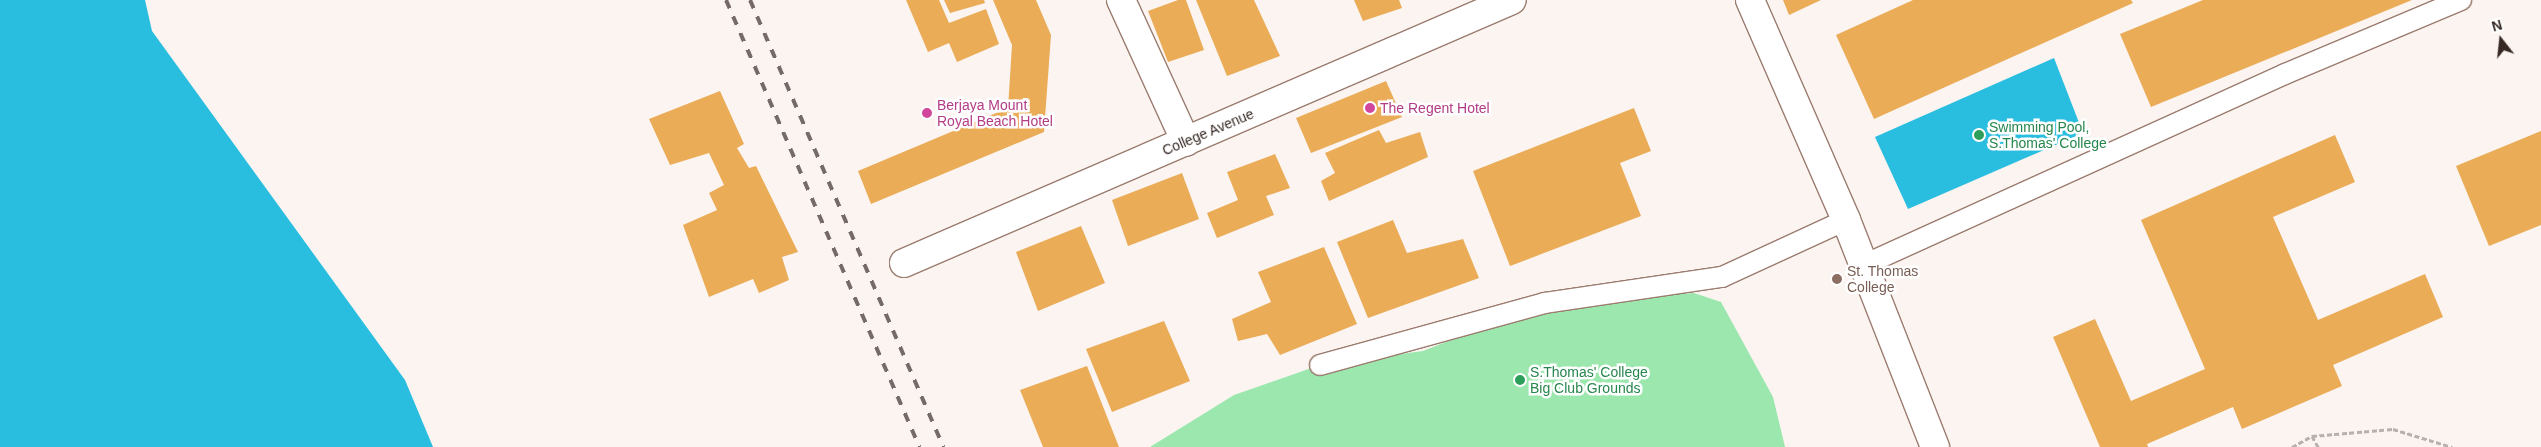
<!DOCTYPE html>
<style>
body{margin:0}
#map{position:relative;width:2541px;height:447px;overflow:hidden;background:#fbf4f1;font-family:Arial,sans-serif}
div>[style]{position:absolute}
.green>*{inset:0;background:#9be7ae}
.water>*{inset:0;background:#29bddf}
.building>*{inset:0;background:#eaac57}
.path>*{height:3px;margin-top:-1.5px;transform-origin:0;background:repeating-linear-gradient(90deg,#b9b0ac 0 5px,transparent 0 7.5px)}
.roads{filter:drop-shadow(1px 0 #9b7c6f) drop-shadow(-1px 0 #9b7c6f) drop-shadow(0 1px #9b7c6f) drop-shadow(0 -1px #9b7c6f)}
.service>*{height:20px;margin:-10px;padding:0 10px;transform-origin:10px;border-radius:10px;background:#fff}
.minor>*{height:28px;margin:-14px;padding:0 14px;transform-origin:14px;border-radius:14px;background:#fff}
.rail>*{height:4px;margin-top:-2px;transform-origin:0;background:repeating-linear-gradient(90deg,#756a66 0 9px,transparent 0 18px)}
.dots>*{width:14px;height:14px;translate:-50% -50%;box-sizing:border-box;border:2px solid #fff;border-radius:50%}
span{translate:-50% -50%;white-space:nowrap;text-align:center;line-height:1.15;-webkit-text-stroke:5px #fff;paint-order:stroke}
.hotel-label{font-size:14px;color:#b23c85}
.left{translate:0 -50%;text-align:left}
.leisure-label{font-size:14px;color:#27864d}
.street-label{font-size:14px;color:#362924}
.education-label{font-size:14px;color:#785e54}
.north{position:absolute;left:2476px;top:15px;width:50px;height:50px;-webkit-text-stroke:4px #fff;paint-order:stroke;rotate:344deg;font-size:14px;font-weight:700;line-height:20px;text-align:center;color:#362924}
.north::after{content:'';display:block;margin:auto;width:18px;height:22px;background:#362924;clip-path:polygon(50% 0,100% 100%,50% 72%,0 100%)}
</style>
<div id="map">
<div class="green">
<i style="clip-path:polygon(1694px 293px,1721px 302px,1773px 397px,1785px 447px,1150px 447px,1234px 395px,1320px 365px,1423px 351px,1545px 303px)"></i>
</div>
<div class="water">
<i style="clip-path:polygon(0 0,145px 0,152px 31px,405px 380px,433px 447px,0 447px)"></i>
<i style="clip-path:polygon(2054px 58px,2083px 133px,1908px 209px,1875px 137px)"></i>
</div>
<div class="building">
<i style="clip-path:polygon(906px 0,939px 0,949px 23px,986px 9px,999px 44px,957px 62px,949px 43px,928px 52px)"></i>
<i style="clip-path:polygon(944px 0,984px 0,985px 3px,950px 13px)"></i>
<i style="clip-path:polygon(993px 0,1036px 0,1051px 35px,1044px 132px,871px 204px,858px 171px,1008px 108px,1012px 45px)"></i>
<i style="clip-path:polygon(1178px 0,1186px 0,1204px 50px,1168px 62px,1148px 11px)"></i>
<i style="clip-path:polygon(1196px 0,1254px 0,1280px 56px,1227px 76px)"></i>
<i style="clip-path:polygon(1354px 0,1399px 0,1402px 8px,1363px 21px)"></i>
<i style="clip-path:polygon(1783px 0,1821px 0,1789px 15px)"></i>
<i style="clip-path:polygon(1913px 0,2131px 0,2133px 3px,1874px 119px,1836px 35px)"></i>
<i style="clip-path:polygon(2203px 0,2412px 0,2151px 107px,2120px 34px)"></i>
<i style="clip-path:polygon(1386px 81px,1402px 117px,1311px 153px,1296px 118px)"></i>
<i style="clip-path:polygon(720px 91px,744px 144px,737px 148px,749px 168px,756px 166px,798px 252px,782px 257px,789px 280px,759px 293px,753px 279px,709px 297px,683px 225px,717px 210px,709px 193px,724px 185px,709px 153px,670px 165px,649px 119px)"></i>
<i style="clip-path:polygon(1634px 108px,1651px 151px,1620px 163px,1641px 216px,1510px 266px,1473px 171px)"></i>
<i style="clip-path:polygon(1379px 130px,1386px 143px,1420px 132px,1428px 157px,1329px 201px,1321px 181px,1335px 173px,1325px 153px)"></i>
<i style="clip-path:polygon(2541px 131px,2541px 225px,2489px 246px,2456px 166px)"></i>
<i style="clip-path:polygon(2335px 135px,2355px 182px,2273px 217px,2318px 320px,2425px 274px,2443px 317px,2333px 365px,2342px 386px,2242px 429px,2233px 407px,2147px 444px,2148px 447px,2100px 447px,2053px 337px,2095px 319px,2131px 401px,2205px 369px,2141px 220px)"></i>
<i style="clip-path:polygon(1275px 154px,1290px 188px,1266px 196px,1274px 215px,1217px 238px,1207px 213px,1238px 200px,1227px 172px)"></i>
<i style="clip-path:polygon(1182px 173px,1199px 219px,1128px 246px,1112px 200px)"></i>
<i style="clip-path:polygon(1393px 220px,1407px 253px,1463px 239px,1479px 278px,1368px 318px,1337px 242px)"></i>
<i style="clip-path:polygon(1081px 226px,1105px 283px,1038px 311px,1016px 252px)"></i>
<i style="clip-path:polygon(1324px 247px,1357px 324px,1280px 355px,1267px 334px,1238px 341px,1232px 319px,1271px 302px,1258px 272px)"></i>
<i style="clip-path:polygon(1164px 321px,1190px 381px,1112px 412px,1086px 349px)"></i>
<i style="clip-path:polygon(1087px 366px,1119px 447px,1043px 447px,1020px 390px)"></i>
</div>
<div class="path">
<i style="left:2312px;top:436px;width:13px;rotate:61deg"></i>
<i style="left:2292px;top:447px;width:23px;rotate:-29deg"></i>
<i style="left:2312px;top:436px;width:81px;rotate:-4.9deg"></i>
<i style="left:2393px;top:429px;width:62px;rotate:17deg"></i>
</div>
<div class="roads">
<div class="service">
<i style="left:1864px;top:265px;width:462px;rotate:-24.4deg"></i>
<i style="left:2285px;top:74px;width:191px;rotate:-22.8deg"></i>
<i style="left:1320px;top:365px;width:233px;rotate:-15.4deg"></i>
<i style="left:1545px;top:303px;width:179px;rotate:-8.4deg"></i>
<i style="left:1722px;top:277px;width:136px;rotate:-24.7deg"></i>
</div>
<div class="minor">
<i style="left:1121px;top:0;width:156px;rotate:65.4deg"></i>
<i style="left:1750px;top:0;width:240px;rotate:66.4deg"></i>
<i style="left:1846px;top:220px;width:244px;rotate:68.6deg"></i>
<i style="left:904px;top:263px;width:662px;rotate:-23.39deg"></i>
</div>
</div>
<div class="rail">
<i style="left:726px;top:0;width:487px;rotate:66.6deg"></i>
<i style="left:750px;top:0;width:487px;rotate:66.6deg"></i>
</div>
<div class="dots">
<i style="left:1370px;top:108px;background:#d1479c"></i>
<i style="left:927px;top:113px;background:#d1479c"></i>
<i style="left:1979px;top:135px;background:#2e9e5b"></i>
<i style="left:1837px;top:279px;background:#8d6e63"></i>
<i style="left:1520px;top:380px;background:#2e9e5b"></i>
</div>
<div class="hotel-label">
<span class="left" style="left:937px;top:113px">Berjaya Mount<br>Royal Beach Hotel</span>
<span class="left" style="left:1380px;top:108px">The Regent Hotel</span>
</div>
<div class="leisure-label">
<span class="left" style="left:1989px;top:135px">Swimming Pool,<br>S.Thomas' College</span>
<span class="left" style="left:1530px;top:380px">S.Thomas' College<br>Big Club Grounds</span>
</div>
<div class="street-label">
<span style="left:1208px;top:132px;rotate:-23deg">College Avenue</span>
</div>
<div class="education-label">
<span class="left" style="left:1847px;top:279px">St. Thomas<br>College</span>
</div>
<div class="north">N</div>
</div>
